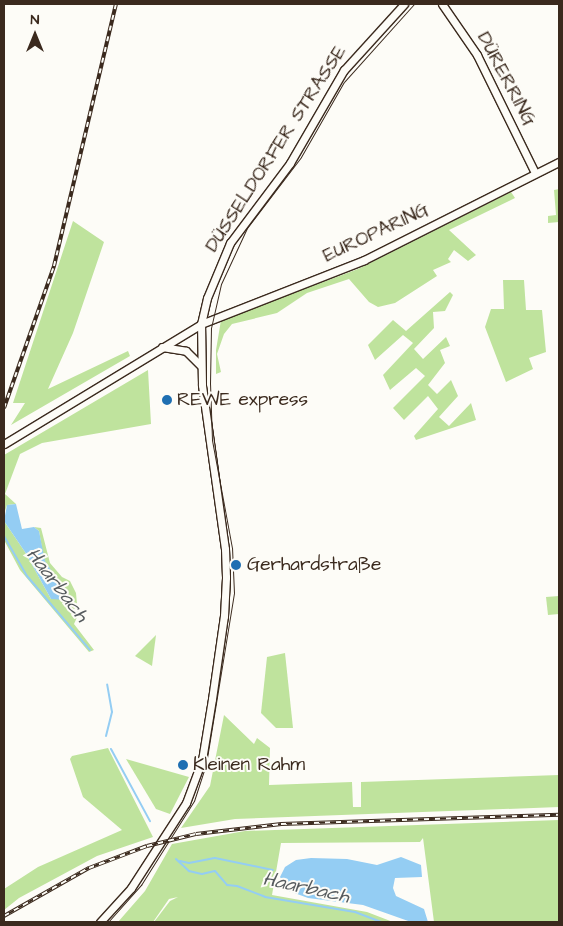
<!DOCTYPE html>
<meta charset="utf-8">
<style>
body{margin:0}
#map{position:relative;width:563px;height:926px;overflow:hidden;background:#fdfcf7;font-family:"Architects Daughter",sans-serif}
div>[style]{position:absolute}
.green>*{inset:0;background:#bfe39d}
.water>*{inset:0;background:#94cdf3}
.stream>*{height:2px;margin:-1px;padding:0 1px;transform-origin:1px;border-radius:1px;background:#94cdf3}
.roads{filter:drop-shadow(1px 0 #3b2a1e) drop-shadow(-1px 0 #3b2a1e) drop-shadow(0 1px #3b2a1e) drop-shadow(0 -1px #3b2a1e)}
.secondary>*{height:7px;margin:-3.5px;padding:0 3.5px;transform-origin:3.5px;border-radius:3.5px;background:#fdfcf7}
.tram>*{height:1px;margin:-0.5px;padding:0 0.5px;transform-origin:0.5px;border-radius:0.5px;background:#3b2a1e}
.rail>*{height:4px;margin-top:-2px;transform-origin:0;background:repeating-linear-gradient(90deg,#fdfcf7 0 5.5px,#3b2a1e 0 11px);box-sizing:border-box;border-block:1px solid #3b2a1e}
.dots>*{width:14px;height:14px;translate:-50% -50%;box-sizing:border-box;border:2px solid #fdfcf7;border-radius:50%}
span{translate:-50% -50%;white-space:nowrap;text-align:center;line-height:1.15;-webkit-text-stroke:4px #fdfcf7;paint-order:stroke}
.street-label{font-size:19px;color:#3b2a1e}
.poi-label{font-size:19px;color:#3b2a1e}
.left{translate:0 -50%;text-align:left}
.water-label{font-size:20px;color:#565b5e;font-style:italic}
.frame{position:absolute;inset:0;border:5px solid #3b2a1e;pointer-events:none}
.north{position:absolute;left:10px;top:10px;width:50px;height:50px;-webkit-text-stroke:4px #fdfcf7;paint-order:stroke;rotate:0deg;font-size:14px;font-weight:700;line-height:20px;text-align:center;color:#3b2a1e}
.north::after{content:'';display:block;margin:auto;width:18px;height:22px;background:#3b2a1e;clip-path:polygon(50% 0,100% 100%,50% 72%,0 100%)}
</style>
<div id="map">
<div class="green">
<i style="clip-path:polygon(559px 189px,559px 222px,548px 223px,548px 216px,556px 215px,554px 190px)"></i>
<i style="clip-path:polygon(511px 192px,515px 198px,449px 230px,476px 255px,468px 261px,454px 250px,448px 259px,451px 262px,433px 270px,437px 276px,395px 303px,378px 307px,369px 302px,349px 279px,307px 293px,277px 313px,232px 324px,224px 334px,217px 354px,221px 372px,216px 374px,216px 350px,221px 320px,358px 269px)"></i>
<i style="clip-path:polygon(73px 221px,104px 242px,73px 333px,48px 389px,128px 351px,130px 356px,11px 425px,25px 403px,13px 403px)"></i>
<i style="clip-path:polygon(503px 280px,524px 280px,526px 310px,542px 310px,546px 352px,529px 358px,533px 369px,506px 382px,485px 327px,491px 309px,504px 309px)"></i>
<i style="clip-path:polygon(450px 292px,453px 295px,445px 311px,433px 312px,434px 328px,414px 349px,423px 359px,446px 337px,450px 346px,440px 350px,445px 363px,428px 385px,437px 394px,451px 380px,458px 396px,439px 417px,449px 426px,471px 403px,476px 420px,416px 440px,414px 436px,438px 409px,428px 396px,404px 420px,393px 408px,425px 376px,416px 368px,390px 390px,383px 375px,413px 343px,403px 335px,375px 360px,368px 345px,393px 320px,406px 331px)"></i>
<i style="clip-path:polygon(148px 370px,151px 424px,42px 443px,20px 454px,5px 494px,16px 504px,7px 505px,4px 514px,4px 455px)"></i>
<i style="clip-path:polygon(4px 521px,25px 552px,51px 599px,65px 592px,44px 560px,39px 531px,34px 527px,41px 528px,50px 563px,62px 577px,70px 581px,76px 593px,78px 615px,74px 624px,94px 650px,89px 652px,20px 570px,4px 540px)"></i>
<i style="clip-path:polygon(559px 596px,559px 614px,548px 615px,546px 597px)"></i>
<i style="clip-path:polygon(156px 635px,152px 666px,135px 656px)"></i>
<i style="clip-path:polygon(285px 653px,293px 728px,276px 728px,261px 713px,267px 657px)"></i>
<i style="clip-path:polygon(224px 715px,254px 744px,257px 738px,270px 748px,269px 785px,352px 782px,353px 807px,361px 807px,361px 782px,559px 775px,559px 807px,235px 819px,181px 828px,210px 786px)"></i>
<i style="clip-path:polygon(108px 748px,153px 837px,97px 856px,19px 898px,4px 910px,4px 889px,38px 867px,122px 830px,83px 797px,70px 759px,72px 756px)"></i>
<i style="clip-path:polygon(126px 759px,189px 777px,170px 814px,156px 809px)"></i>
<i style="clip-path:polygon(559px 820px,559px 922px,434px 922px,423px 838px,420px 842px,281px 843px,272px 895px,367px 912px,393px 922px,154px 922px,170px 901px,178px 897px,169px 899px,153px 922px,118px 922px,145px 891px,172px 844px,245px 831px)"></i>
</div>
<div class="water">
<i style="clip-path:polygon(16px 504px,22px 529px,34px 527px,39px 531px,45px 561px,65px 592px,66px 600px,51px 599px,25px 552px,4px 521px,7px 505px)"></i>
<i style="clip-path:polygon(401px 857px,421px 865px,422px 877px,395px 878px,393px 888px,396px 896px,424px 909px,428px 922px,411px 922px,363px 905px,308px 898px,289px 891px,280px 877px,285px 867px,296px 860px,311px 858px,347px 859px,377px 865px)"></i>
</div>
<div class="stream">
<i style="left:4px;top:536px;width:46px;rotate:60.1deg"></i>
<i style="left:27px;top:576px;width:97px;rotate:49.6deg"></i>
<i style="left:106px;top:736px;width:25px;rotate:-76deg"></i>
<i style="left:112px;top:712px;width:28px;rotate:-100deg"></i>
<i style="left:111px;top:749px;width:82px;rotate:61.6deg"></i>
<i style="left:176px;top:859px;width:18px;rotate:43deg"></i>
<i style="left:189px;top:871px;width:13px;rotate:13deg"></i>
<i style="left:202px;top:874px;width:13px;rotate:-13deg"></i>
<i style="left:215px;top:871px;width:18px;rotate:49deg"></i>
<i style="left:227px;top:885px;width:10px;rotate:6deg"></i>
<i style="left:237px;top:886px;width:30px;rotate:21deg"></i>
<i style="left:265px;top:897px;width:91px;rotate:9.5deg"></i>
<i style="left:355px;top:912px;width:28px;rotate:21deg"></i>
<i style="left:180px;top:861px;width:9px;rotate:13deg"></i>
<i style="left:189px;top:863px;width:26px;rotate:-11deg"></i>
<i style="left:215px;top:858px;width:59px;rotate:11.7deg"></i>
</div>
<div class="roads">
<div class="secondary">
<i style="left:442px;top:4px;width:62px;rotate:55.5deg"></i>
<i style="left:477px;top:55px;width:131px;rotate:63.8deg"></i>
<i style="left:162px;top:347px;width:24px;rotate:9deg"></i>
<i style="left:186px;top:351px;width:21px;rotate:45deg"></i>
<i style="left:4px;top:444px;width:231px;rotate:-31.3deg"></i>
<i style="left:201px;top:324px;width:175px;rotate:-21.4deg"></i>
<i style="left:364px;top:260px;width:218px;rotate:-26.7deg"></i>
<i style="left:100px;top:922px;width:46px;rotate:-47.6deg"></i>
<i style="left:131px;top:888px;width:101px;rotate:-57.1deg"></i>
<i style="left:186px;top:803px;width:46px;rotate:-69.6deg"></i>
<i style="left:202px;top:760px;width:62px;rotate:-80.7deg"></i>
<i style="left:212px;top:699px;width:84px;rotate:-81.8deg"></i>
<i style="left:224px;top:616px;width:39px;rotate:-87deg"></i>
<i style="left:226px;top:577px;width:28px;rotate:-92deg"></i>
<i style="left:225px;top:549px;width:166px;rotate:-98deg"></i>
<i style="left:202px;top:385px;width:61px;rotate:-90.9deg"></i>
<i style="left:201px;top:324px;width:27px;rotate:-77deg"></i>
<i style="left:207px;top:298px;width:60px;rotate:-67.3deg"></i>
<i style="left:230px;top:243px;width:100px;rotate:-53.1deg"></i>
<i style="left:290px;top:163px;width:108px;rotate:-59.9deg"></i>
<i style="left:344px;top:70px;width:89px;rotate:-47.7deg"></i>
</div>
</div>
<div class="tram">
<i style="left:108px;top:922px;width:50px;rotate:-48.3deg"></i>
<i style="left:141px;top:885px;width:99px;rotate:-57.8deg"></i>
<i style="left:194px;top:801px;width:39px;rotate:-72deg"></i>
<i style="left:206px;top:764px;width:173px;rotate:-80.7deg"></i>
<i style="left:234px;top:593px;width:45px;rotate:-92.5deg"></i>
<i style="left:232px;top:548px;width:110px;rotate:-100.5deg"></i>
<i style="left:212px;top:440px;width:56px;rotate:-92deg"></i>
<i style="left:210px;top:384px;width:56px;rotate:-89deg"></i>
<i style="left:211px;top:328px;width:45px;rotate:-77.2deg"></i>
<i style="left:221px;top:284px;width:62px;rotate:-65.1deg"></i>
<i style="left:247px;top:228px;width:89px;rotate:-52.7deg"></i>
<i style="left:301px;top:157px;width:86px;rotate:-60.2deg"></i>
<i style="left:344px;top:82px;width:105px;rotate:-48.1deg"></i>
</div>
<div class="rail">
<i style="left:4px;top:408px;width:151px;rotate:-70.6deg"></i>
<i style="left:54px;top:266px;width:269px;rotate:-76.7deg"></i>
<i style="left:4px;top:916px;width:98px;rotate:-29.5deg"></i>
<i style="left:89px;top:868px;width:62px;rotate:-20.8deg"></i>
<i style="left:147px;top:846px;width:50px;rotate:-13.8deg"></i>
<i style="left:196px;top:834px;width:86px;rotate:-6.7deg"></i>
<i style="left:281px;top:824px;width:278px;rotate:-1.9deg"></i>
</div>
<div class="dots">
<i style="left:167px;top:400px;background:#1f6fb2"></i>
<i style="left:236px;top:565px;background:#1f6fb2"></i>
<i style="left:183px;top:765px;background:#1f6fb2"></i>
</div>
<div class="street-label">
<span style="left:506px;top:79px;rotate:62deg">DÜRERRING</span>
<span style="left:276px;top:149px;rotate:-57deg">DÜSSELDORFER STRASSE</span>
<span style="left:376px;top:233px;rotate:-25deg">EUROPARING</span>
</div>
<div class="poi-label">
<span class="left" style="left:177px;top:400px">REWE express</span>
<span class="left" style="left:247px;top:565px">Gerhardstraße</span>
<span class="left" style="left:193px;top:765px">Kleinen Rahm</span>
</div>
<div class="water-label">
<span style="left:57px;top:585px;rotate:52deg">Haarbach</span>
<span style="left:306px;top:888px;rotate:12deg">Haarbach</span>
</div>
<div class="frame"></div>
<div class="north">N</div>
</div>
